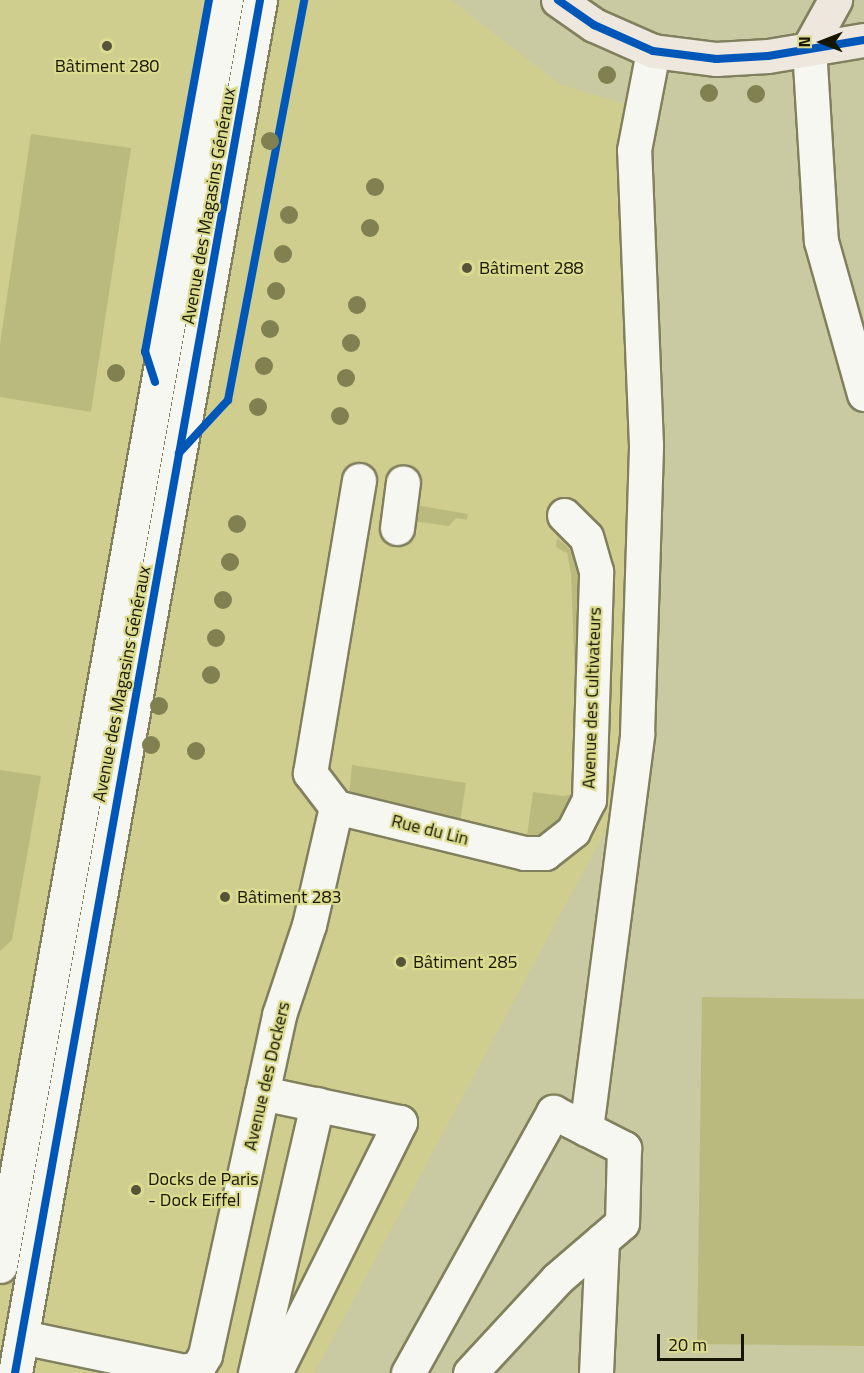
<!DOCTYPE html>
<meta charset="utf-8">
<style>
body{margin:0}
#map{position:relative;width:864px;height:1373px;overflow:hidden;background:#cacaa2;font-family:"Titillium Web",sans-serif}
div>[style]{position:absolute}
.built>*{inset:0;background:#cfce8e}
.green>*{inset:0;background:#bbba7e}
.roads{filter:drop-shadow(2px 0 #80805e) drop-shadow(-2px 0 #80805e) drop-shadow(0 2px #80805e) drop-shadow(0 -2px #80805e)}
.minor>*{height:33px;margin:-16.5px;padding:0 16.5px;transform-origin:16.5px;border-radius:16.5px;background:#f7f7f1}
.major>*{height:33px;margin:-16.5px;padding:0 16.5px;transform-origin:16.5px;border-radius:16.5px;background:#ede7de}
.cycleway>*{height:8px;margin:-4px;padding:0 4px;transform-origin:4px;border-radius:4px;background:#0057b8}
.trees>*{width:18px;height:18px;margin:-9px;border-radius:50%;background:#818050}
.dots>*{width:16px;height:16px;translate:-50% -50%;box-sizing:border-box;border:3px solid #dcdc90;border-radius:50%}
span{translate:-50% -50%;white-space:nowrap;text-align:center;line-height:1.15;-webkit-text-stroke:4.5px #dcdc90;paint-order:stroke}
.poi-label{font-size:18px;color:#161500}
.left{translate:0 -50%;text-align:left}
.street-label{font-size:18px;color:#161500}
.north{position:absolute;left:792px;top:12px;width:60px;height:60px;-webkit-text-stroke:4px #dcdc90;paint-order:stroke;rotate:270deg;font-size:16px;font-weight:700;line-height:24px;text-align:center;color:#161500}
.north::after{content:'';display:block;margin:auto;width:21px;height:27px;background:#161500;clip-path:polygon(50% 0,100% 100%,50% 72%,0 100%)}
.scale{position:absolute;left:657px;top:1334px;width:87px;height:27px;box-sizing:border-box;border:3px solid #161500;border-top:0;padding-left:8px;font-size:18px;line-height:21px;white-space:nowrap;color:#161500;-webkit-text-stroke:4px #dcdc90;paint-order:stroke}
</style>
<div id="map">
<div class="built">
<i style="clip-path:polygon(0 0,451px 0,559px 84px,647px 111px,663px 504px,621px 801px,314px 1373px,0 1373px)"></i>
</div>
<div class="green">
<i style="clip-path:polygon(31px 134px,131px 148px,91px 412px,0 397px,0 344px)"></i>
<i style="clip-path:polygon(415px 505px,468px 514px,467px 520px,456px 518px,449px 526px,412px 521px)"></i>
<i style="clip-path:polygon(557px 538px,571px 550px,580px 575px,585px 793px,575px 814px,558px 830px,540px 837px,527px 836px,533px 792px,563px 796px,579px 793px,571px 574px,567px 553px,556px 547px)"></i>
<i style="clip-path:polygon(352px 765px,466px 783px,460px 822px,349px 796px)"></i>
<i style="clip-path:polygon(0 770px,41px 776px,12px 940px,0 951px)"></i>
<i style="clip-path:polygon(702px 997px,864px 999px,864px 1346px,697px 1344px)"></i>
</div>
<div class="roads">
<div class="minor">
<i style="left:809px;top:47px;width:194px;rotate:86.5deg"></i>
<i style="left:821px;top:241px;width:159px;rotate:74.3deg"></i>
<i style="left:397px;top:528px;width:46px;rotate:-82.6deg"></i>
<i style="left:336px;top:807px;width:194px;rotate:13.7deg"></i>
<i style="left:524px;top:853px;width:21px"></i>
<i style="left:545px;top:853px;width:36px;rotate:-38deg"></i>
<i style="left:573px;top:831px;width:35px;rotate:-63deg"></i>
<i style="left:589px;top:800px;width:229px;rotate:-88.2deg"></i>
<i style="left:596px;top:571px;width:35px;rotate:-106deg"></i>
<i style="left:586px;top:537px;width:31px;rotate:-135deg"></i>
<i style="left:336px;top:807px;width:43px;rotate:-127.4deg"></i>
<i style="left:310px;top:773px;width:297px;rotate:-80.5deg"></i>
<i style="left:262px;top:1093px;width:141px;rotate:11.9deg"></i>
<i style="left:400px;top:1122px;width:280px;rotate:116.5deg"></i>
<i style="left:586px;top:1129px;width:398px;rotate:-82.6deg"></i>
<i style="left:637px;top:734px;width:289px;rotate:-88.2deg"></i>
<i style="left:646px;top:445px;width:295px;rotate:-92.3deg"></i>
<i style="left:634px;top:150px;width:101px;rotate:-79.1deg"></i>
<i style="left:0;top:1266px;width:1286px;rotate:-79.88deg"></i>
<i style="left:22px;top:1337px;width:167px;rotate:11.8deg"></i>
<i style="left:185px;top:1371px;width:14px;rotate:-17deg"></i>
<i style="left:198px;top:1367px;width:14px;rotate:-60deg"></i>
<i style="left:205px;top:1355px;width:348px;rotate:-77.7deg"></i>
<i style="left:279px;top:1015px;width:95px;rotate:-71.6deg"></i>
<i style="left:309px;top:925px;width:121px;rotate:-77.1deg"></i>
<i style="left:15px;top:1373px;width:1395px;rotate:-79.88deg"></i>
<i style="left:255px;top:1373px;width:276px;rotate:-77deg"></i>
<i style="left:408px;top:1373px;width:299px;rotate:-60.9deg"></i>
<i style="left:553px;top:1112px;width:80px;rotate:26.9deg"></i>
<i style="left:624px;top:1148px;width:75px;rotate:91.5deg"></i>
<i style="left:622px;top:1223px;width:86px;rotate:139.3deg"></i>
<i style="left:557px;top:1279px;width:128px;rotate:132.8deg"></i>
<i style="left:596px;top:1373px;width:133px;rotate:-87.4deg"></i>
</div>
<div class="major">
<i style="left:558px;top:0;width:44px;rotate:34.8deg"></i>
<i style="left:594px;top:25px;width:64px;rotate:23.8deg"></i>
<i style="left:653px;top:51px;width:64px;rotate:7.2deg"></i>
<i style="left:716px;top:59px;width:52px;rotate:-3.3deg"></i>
<i style="left:768px;top:56px;width:97px;rotate:-9.5deg"></i>
<i style="left:809px;top:47px;width:54px;rotate:-61deg"></i>
</div>
</div>
<div class="cycleway">
<i style="left:558px;top:0;width:44px;rotate:34.8deg"></i>
<i style="left:594px;top:25px;width:64px;rotate:23.8deg"></i>
<i style="left:653px;top:51px;width:64px;rotate:7.2deg"></i>
<i style="left:716px;top:59px;width:52px;rotate:-3.3deg"></i>
<i style="left:768px;top:56px;width:97px;rotate:-9.5deg"></i>
<i style="left:155px;top:382px;width:32px;rotate:-108deg"></i>
<i style="left:145px;top:352px;width:358px;rotate:-79.7deg"></i>
<i style="left:179px;top:453px;width:72px;rotate:-47.2deg"></i>
<i style="left:228px;top:400px;width:407px;rotate:-79.2deg"></i>
<i style="left:15px;top:1373px;width:1395px;rotate:-79.88deg"></i>
</div>
<div class="trees">
<i style="left:607px;top:75px"></i>
<i style="left:709px;top:93px"></i>
<i style="left:756px;top:94px"></i>
<i style="left:270px;top:141px"></i>
<i style="left:375px;top:187px"></i>
<i style="left:289px;top:215px"></i>
<i style="left:370px;top:228px"></i>
<i style="left:283px;top:254px"></i>
<i style="left:276px;top:291px"></i>
<i style="left:357px;top:305px"></i>
<i style="left:270px;top:329px"></i>
<i style="left:351px;top:343px"></i>
<i style="left:264px;top:366px"></i>
<i style="left:116px;top:373px"></i>
<i style="left:346px;top:378px"></i>
<i style="left:258px;top:407px"></i>
<i style="left:340px;top:416px"></i>
<i style="left:237px;top:524px"></i>
<i style="left:230px;top:562px"></i>
<i style="left:223px;top:600px"></i>
<i style="left:216px;top:638px"></i>
<i style="left:211px;top:675px"></i>
<i style="left:159px;top:706px"></i>
<i style="left:151px;top:745px"></i>
<i style="left:196px;top:751px"></i>
</div>
<div class="dots">
<i style="left:107px;top:46px;background:#555439"></i>
<i style="left:467px;top:268px;background:#555439"></i>
<i style="left:225px;top:897px;background:#555439"></i>
<i style="left:401px;top:962px;background:#555439"></i>
<i style="left:136px;top:1190px;background:#555439"></i>
</div>
<div class="poi-label">
<span style="left:107px;top:66px">Bâtiment 280</span>
<span class="left" style="left:479px;top:268px">Bâtiment 288</span>
<span class="left" style="left:237px;top:897px">Bâtiment 283</span>
<span class="left" style="left:413px;top:962px">Bâtiment 285</span>
<span class="left" style="left:148px;top:1190px">Docks de Paris<br>- Dock Eiffel</span>
</div>
<div class="street-label">
<span style="left:209px;top:206px;rotate:-80deg">Avenue des Magasins Généraux</span>
<span style="left:122px;top:684px;rotate:-79deg">Avenue des Magasins Généraux</span>
<span style="left:592px;top:698px;rotate:-88deg">Avenue des Cultivateurs</span>
<span style="left:430px;top:830px;rotate:14deg">Rue du Lin</span>
<span style="left:267px;top:1076px;rotate:-77deg">Avenue des Dockers</span>
</div>
<div class="north">N</div>
<div class="scale">20 m</div>
</div>
